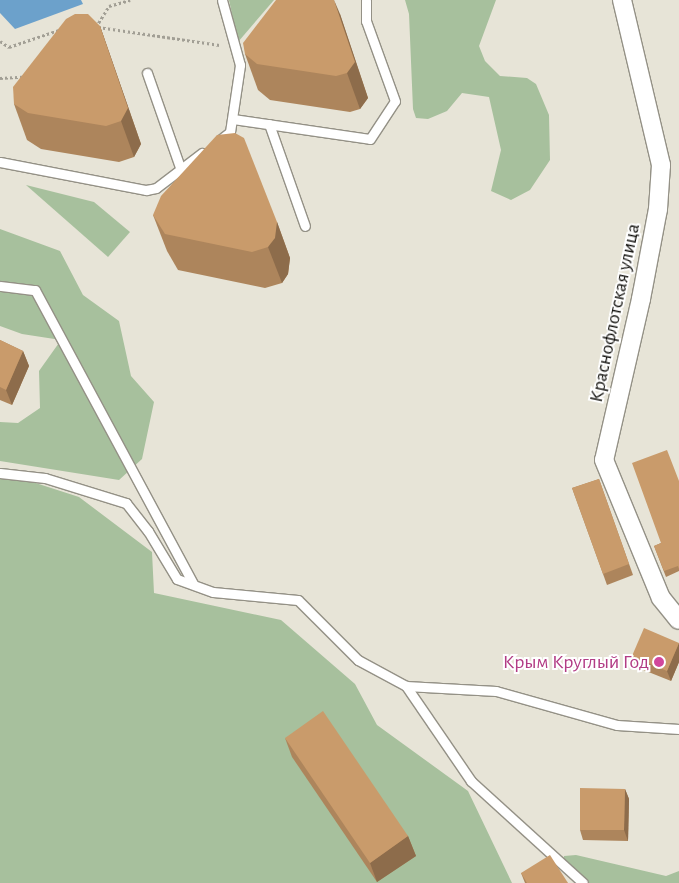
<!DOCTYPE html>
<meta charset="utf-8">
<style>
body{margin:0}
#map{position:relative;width:679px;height:883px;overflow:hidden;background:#e7e4d7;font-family:"Alegreya Sans",sans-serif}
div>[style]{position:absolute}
.green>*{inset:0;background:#a7c09d}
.water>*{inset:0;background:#6ca1cb}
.path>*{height:3px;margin-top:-1.5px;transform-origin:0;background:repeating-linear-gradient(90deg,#a29f95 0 2.5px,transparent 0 5px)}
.roads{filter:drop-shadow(1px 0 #949186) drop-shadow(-1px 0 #949186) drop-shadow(0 1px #949186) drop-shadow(0 -1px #949186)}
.service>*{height:9px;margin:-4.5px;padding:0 4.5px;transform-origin:4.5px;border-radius:4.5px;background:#fff}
.minor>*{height:18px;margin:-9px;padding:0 9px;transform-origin:9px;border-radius:9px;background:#fff}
.wall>*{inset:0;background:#ad855c}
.shaded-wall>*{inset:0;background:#8d6c4b}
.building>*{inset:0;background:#c99b6b}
.dots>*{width:14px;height:14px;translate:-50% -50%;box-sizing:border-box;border:2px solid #fff;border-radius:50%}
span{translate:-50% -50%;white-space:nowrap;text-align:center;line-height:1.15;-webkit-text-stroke:4px #fff;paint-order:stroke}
.street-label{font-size:20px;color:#0f0e0a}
.hotel-label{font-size:20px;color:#b23c85}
.right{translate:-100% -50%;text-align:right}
</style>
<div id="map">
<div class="green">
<i style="clip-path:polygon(229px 0,274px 0,238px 42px)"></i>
<i style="clip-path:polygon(405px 0,496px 0,479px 46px,485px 61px,500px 76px,527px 78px,536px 84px,549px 115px,550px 160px,530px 190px,511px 200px,491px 191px,501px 150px,489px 97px,462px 93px,447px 111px,428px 119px,416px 118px,413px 109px,409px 14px)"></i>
<i style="clip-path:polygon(26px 185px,94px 202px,130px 232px,108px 257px)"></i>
<i style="clip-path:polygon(0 229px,60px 251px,83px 295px,119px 321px,131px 376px,154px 402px,142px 459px,119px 480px,0 461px,0 422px,18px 423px,40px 408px,39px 371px,61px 340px,22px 334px,0 326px)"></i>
<i style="clip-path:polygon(14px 476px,79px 497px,152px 552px,154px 593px,281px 620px,355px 684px,377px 725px,468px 791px,512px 883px,0 883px,0 477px)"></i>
<i style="clip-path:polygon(576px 855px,666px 876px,679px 871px,679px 883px,583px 883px,564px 864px,564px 856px)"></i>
</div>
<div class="water">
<i style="clip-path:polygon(0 0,81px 0,83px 4px,15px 29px,0 13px)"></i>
</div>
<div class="path">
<i style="left:96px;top:27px;width:25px;rotate:-58deg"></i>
<i style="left:109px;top:6px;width:22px;rotate:-16deg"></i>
<i style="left:98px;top:27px;width:123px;rotate:8.4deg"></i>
<i style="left:0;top:41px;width:11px;rotate:34deg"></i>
<i style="left:9px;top:47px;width:53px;rotate:-18.8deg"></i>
<i style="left:0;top:78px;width:22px;rotate:-3deg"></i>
</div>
<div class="roads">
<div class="service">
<i style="left:147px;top:73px;width:103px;rotate:70.7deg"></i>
<i style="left:233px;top:119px;width:138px;rotate:8.3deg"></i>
<i style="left:370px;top:139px;width:45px;rotate:-56.7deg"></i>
<i style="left:395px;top:101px;width:85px;rotate:-109.9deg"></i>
<i style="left:366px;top:21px;width:21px;rotate:-90deg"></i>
<i style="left:269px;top:124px;width:108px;rotate:70.6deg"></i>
<i style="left:221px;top:139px;width:11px;rotate:-38deg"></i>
<i style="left:230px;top:132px;width:68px;rotate:-81.5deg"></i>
<i style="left:240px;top:65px;width:67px;rotate:-105.5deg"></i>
<i style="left:0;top:162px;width:149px;rotate:10.9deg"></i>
<i style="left:146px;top:190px;width:10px;rotate:-11deg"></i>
<i style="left:156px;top:188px;width:58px;rotate:-37.3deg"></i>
<i style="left:0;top:286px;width:35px;rotate:7deg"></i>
<i style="left:35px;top:290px;width:334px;rotate:61.7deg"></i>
<i style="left:0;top:473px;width:45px;rotate:6.3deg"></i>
<i style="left:45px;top:478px;width:85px;rotate:17.2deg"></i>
<i style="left:126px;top:503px;width:36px;rotate:52deg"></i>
<i style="left:148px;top:531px;width:56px;rotate:58.9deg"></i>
<i style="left:177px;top:579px;width:38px;rotate:20deg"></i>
<i style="left:213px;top:592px;width:85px;rotate:5.4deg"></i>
<i style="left:298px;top:600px;width:85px;rotate:45deg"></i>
<i style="left:358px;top:660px;width:55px;rotate:28.4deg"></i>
<i style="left:406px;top:686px;width:90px;rotate:3.2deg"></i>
<i style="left:496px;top:691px;width:126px;rotate:15.7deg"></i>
<i style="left:617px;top:725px;width:62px;rotate:3.7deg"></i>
<i style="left:406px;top:686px;width:115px;rotate:55.6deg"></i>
<i style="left:471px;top:781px;width:151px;rotate:42.3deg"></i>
</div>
<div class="minor">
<i style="left:622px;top:0;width:170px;rotate:76.7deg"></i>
<i style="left:661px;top:165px;width:44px;rotate:93.9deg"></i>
<i style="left:658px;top:209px;width:92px;rotate:100.7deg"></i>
<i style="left:641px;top:299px;width:165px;rotate:102.9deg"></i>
<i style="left:604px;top:460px;width:149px;rotate:67.6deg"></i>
<i style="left:661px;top:598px;width:28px;rotate:51deg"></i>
</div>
</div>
<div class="wall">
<i style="clip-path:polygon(340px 14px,368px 98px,360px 109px,350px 112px,270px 100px,258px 90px,245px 54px)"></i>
<i style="clip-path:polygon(100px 26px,141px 144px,134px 157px,119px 162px,41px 149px,27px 140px,14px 104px)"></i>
<i style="clip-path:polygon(153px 215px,277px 222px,290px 258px,288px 274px,282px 283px,265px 288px,178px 270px,167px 251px)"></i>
<i style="clip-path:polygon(0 340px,23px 351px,29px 366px,12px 405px,0 400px)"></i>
<i style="clip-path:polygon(599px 479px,633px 575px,607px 585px,572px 488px)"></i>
<i style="clip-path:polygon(679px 481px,679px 571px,666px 577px,654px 546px,661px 543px)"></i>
<i style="clip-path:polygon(679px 643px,679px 662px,671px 681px,636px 667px,632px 656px)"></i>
<i style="clip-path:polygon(285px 738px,408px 836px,416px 856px,377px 882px,292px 757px)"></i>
<i style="clip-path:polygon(625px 789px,629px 799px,628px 841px,583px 840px,580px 830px)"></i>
<i style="clip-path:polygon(521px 873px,568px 883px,525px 883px)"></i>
</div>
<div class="shaded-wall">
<i style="clip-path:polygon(334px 0,340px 14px,368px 98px,360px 109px,347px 73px)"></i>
<i style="clip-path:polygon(100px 26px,141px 144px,134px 157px,121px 121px)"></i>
<i style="clip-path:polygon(277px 222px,290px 258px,288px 274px,282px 283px,268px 247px)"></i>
<i style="clip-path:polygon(23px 351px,29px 366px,12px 405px,6px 390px)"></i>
<i style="clip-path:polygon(679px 643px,679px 662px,671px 681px,667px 671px)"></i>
<i style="clip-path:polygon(625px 789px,629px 799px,628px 841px,624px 830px)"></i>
<i style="clip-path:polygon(408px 836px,416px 856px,377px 882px,370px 863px)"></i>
</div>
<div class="building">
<i style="clip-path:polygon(276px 0,334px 0,355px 62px,347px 73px,336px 76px,257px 64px,245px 54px,243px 43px)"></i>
<i style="clip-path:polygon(75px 14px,88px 14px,100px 26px,128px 108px,121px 121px,106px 126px,28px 113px,14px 104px,13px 87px,66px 19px)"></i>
<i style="clip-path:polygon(235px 133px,244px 138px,277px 222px,275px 238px,268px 247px,252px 252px,165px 234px,153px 215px,161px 196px,217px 135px)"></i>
<i style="clip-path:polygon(0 340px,23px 351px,6px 390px,0 387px)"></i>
<i style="clip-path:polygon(667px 450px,679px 481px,679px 569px,678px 566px,664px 571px,654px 546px,661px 543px,632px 463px)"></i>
<i style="clip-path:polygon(599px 479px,629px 564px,603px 574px,572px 488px)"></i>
<i style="clip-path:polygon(644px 628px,679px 643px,667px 671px,632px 656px)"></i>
<i style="clip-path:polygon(323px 711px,408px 836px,370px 863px,285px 738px)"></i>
<i style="clip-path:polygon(580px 788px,625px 789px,624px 830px,580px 830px)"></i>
<i style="clip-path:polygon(550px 855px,568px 883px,527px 883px,521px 873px)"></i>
</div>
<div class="dots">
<i style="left:659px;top:662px;background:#d1479c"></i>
</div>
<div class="street-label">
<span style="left:615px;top:313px;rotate:-78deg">Краснофлотская улица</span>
</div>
<div class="hotel-label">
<span class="right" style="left:649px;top:662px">Крым Круглый Год</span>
</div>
</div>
